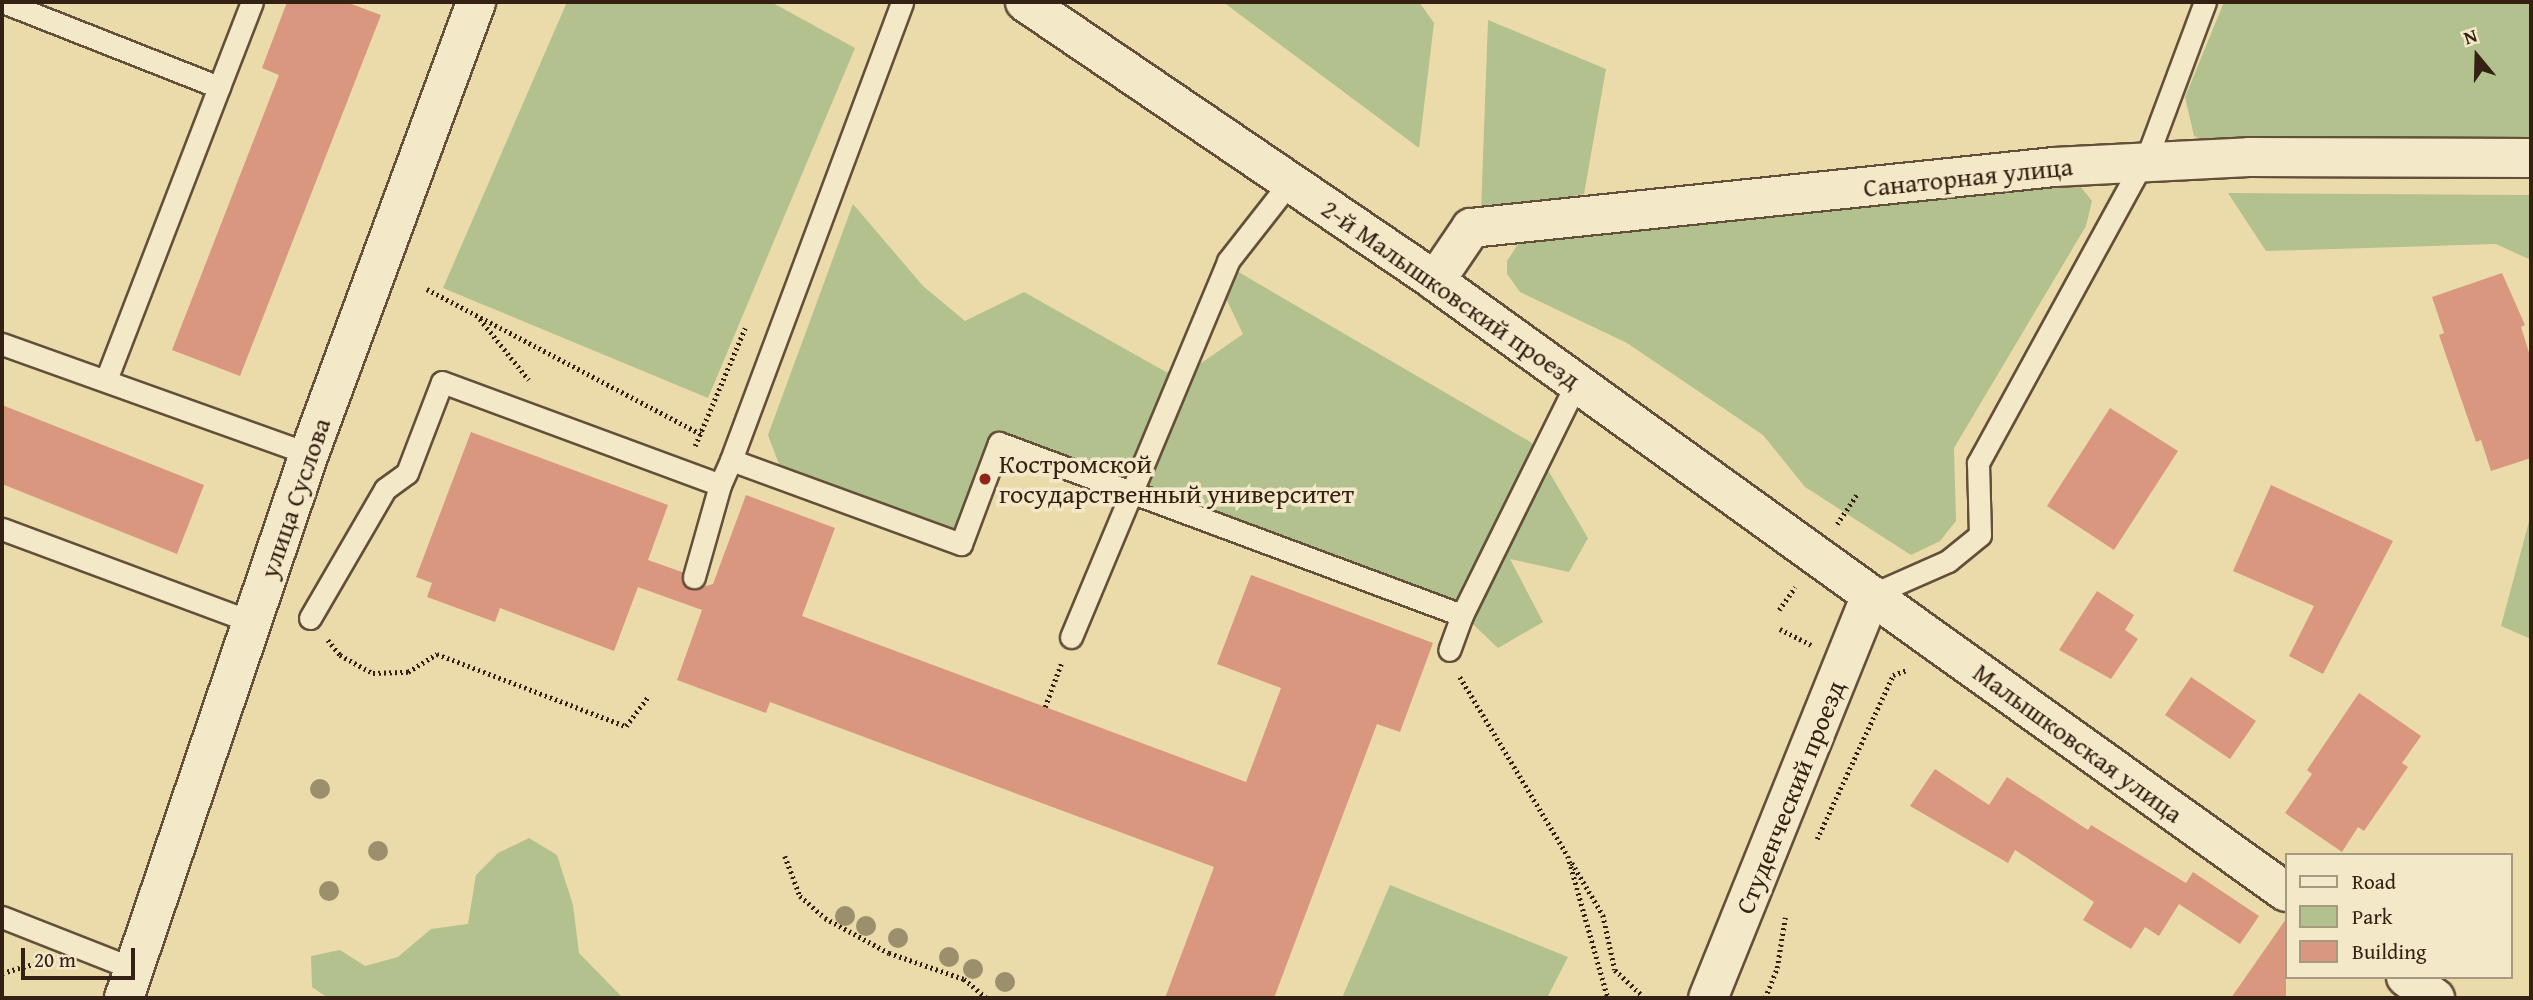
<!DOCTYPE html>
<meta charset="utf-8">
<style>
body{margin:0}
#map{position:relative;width:2533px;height:1000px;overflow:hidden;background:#ecdbaa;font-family:"Gentium Book Plus",serif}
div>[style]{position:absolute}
.green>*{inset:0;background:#b2c18d}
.building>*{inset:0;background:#da9780}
.path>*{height:4.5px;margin-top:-2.25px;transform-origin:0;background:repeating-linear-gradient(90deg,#352014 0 2px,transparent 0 5.5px)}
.roads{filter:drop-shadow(2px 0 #634f3a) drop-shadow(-2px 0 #634f3a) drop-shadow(0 2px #634f3a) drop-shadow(0 -2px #634f3a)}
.service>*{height:21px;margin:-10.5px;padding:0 10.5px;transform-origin:10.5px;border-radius:10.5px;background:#f3e8c8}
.minor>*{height:38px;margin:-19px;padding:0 19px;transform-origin:19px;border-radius:19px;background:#f3e8c8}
.tertiary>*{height:38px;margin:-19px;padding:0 19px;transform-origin:19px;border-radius:19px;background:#f3e8c8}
.trees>*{width:20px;height:20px;margin:-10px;border-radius:50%;background:#9c8f6b}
.dots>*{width:19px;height:19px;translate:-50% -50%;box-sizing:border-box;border:4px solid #f3e8c8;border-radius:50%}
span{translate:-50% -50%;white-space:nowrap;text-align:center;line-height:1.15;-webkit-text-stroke:7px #f3e8c8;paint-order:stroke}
.street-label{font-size:26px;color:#352014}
.poi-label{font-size:26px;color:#352014}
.left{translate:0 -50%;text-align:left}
.frame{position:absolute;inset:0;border:4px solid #352014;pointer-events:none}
.legend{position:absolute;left:2285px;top:853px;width:228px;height:126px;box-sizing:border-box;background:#f3e8c8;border:2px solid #a79880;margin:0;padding:9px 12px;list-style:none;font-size:21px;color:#352014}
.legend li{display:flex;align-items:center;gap:14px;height:35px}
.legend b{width:35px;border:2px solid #a79880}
.north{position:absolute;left:2442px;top:21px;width:70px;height:70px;-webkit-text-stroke:5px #f3e8c8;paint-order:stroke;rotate:341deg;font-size:19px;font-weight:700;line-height:28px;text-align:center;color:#352014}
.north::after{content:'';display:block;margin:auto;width:24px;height:32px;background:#352014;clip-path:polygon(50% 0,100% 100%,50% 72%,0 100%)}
.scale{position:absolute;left:21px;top:948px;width:114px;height:32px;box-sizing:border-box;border:4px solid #352014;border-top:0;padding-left:9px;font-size:21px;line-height:24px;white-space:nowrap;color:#352014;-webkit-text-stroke:5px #f3e8c8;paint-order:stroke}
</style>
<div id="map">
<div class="green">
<i style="clip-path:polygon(567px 2px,771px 2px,855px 48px,708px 398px,443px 288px)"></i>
<i style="clip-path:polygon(1223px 2px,1419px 2px,1434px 23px,1419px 148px)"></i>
<i style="clip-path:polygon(2224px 2px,2531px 2px,2531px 140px,2208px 141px,2194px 136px,2185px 97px)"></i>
<i style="clip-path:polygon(1488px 20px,1606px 69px,1584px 194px,1481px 212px)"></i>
<i style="clip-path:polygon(2077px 182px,2092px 201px,2086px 226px,1954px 448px,1956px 521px,1940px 541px,1911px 555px,1805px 487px,1763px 435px,1627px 343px,1520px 292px,1507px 274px,1507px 261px,1520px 241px)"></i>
<i style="clip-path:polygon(2228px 193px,2531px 195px,2531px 260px,2496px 244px,2266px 251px)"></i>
<i style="clip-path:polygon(853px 204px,923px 286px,965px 321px,1024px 292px,1166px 372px,1197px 366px,1243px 334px,1219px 284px,1235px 270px,1532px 443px,1588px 538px,1569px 572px,1510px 559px,1543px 622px,1498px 648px,1457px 609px,999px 436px,956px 534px,780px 467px,768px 435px)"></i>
<i style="clip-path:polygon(2531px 514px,2531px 639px,2501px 626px)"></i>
<i style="clip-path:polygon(529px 838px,557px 855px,573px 905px,579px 953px,623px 998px,328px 998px,312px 987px,311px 956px,340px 950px,365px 966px,398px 957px,431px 929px,468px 924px,476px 875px,498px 853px)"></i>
<i style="clip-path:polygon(1390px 885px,1568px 957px,1547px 998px,1342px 998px)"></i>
</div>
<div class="building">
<i style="clip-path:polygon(287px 2px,346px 2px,381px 15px,240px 376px,172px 350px,279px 75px,262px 68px)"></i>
<i style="clip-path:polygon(2502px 273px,2525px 325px,2521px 327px,2531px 359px,2531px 458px,2491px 471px,2481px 440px,2476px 442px,2439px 335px,2444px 333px,2432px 297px)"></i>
<i style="clip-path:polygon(2px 405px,204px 485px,177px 554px,2px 484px)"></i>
<i style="clip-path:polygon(2110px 408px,2178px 451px,2114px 550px,2047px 506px)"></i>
<i style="clip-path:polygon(471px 432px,668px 505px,648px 560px,682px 572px,682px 581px,691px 590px,713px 584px,746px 495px,835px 528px,802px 616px,1246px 782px,1281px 688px,1217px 664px,1251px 575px,1433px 643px,1400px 732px,1377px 724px,1274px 998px,1165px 998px,1214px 867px,770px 702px,766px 713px,677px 680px,702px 610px,638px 587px,614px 651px,500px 608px,495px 622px,427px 597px,432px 583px,416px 577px)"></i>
<i style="clip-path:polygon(2271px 485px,2393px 541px,2323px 674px,2289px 656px,2314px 606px,2233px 571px)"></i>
<i style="clip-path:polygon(2097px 591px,2134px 615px,2125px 630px,2138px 639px,2111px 679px,2059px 650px)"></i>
<i style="clip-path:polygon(2191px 677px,2256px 721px,2230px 759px,2165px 715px)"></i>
<i style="clip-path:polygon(2359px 693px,2421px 736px,2402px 763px,2408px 767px,2364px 831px,2358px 827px,2342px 852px,2285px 813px,2312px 774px,2307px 770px)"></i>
<i style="clip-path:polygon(1935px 769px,1989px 805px,2007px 777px,2088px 830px,2091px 825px,2186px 883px,2193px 872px,2259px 916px,2240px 944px,2179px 904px,2159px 936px,2145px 927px,2131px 949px,2083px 920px,2094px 902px,2015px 850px,2008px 863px,1910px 806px)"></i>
<i style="clip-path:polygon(2286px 919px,2286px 998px,2231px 998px)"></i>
</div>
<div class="path">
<i style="left:427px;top:289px;width:310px;rotate:27.9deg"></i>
<i style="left:480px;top:319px;width:78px;rotate:51.2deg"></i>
<i style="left:695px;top:446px;width:128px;rotate:-67deg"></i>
<i style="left:1837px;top:524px;width:37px;rotate:-56deg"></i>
<i style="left:1779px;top:610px;width:28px;rotate:-55deg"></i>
<i style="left:1780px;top:629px;width:35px;rotate:27deg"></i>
<i style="left:328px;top:640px;width:19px;rotate:51deg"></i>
<i style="left:340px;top:655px;width:38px;rotate:29deg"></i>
<i style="left:373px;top:673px;width:35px;rotate:-2deg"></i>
<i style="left:408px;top:672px;width:34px;rotate:-32deg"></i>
<i style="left:437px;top:654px;width:202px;rotate:20.9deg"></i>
<i style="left:626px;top:726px;width:38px;rotate:-53deg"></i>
<i style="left:1460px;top:677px;width:209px;rotate:58.9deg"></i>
<i style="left:1568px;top:856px;width:148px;rotate:74.3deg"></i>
<i style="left:1045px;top:707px;width:46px;rotate:-69.6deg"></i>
<i style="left:1817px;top:839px;width:181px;rotate:-65.1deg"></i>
<i style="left:1893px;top:675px;width:15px;rotate:-20deg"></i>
<i style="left:785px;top:856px;width:43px;rotate:69.4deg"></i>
<i style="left:800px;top:896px;width:33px;rotate:41deg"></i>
<i style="left:825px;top:918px;width:73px;rotate:28.7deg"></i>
<i style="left:889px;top:953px;width:79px;rotate:19.1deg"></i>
<i style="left:964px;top:979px;width:30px;rotate:40deg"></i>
<i style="left:1572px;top:863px;width:61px;rotate:59.2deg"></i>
<i style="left:1603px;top:915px;width:56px;rotate:77.7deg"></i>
<i style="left:1615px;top:970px;width:35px;rotate:43deg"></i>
<i style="left:2px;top:973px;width:33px;rotate:-16deg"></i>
<i style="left:1765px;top:998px;width:32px;rotate:-68deg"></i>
<i style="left:1777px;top:968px;width:51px;rotate:-80.9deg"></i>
</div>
<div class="roads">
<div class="service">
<i style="left:3px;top:2px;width:232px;rotate:21.5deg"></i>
<i style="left:219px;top:87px;width:314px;rotate:111.1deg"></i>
<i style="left:219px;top:87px;width:91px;rotate:-68.8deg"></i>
<i style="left:2px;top:344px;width:326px;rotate:19.7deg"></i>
<i style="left:731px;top:460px;width:489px;rotate:-69.5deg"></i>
<i style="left:720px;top:485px;width:27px;rotate:-66deg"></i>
<i style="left:731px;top:460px;width:245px;rotate:20.1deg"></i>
<i style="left:961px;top:544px;width:108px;rotate:-69.4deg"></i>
<i style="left:999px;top:443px;width:494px;rotate:20.4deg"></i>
<i style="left:1462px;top:615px;width:37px;rotate:110deg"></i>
<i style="left:2px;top:529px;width:267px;rotate:20.4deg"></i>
<i style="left:1871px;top:595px;width:84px;rotate:-23.8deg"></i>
<i style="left:1948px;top:561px;width:41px;rotate:-39.1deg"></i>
<i style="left:1980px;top:535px;width:72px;rotate:-91.6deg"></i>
<i style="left:1978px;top:463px;width:358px;rotate:-61.3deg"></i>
<i style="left:2150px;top:149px;width:157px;rotate:-69.5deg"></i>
<i style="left:1462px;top:615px;width:260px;rotate:-63.7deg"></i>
<i style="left:310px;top:618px;width:149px;rotate:-59.8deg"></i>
<i style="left:385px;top:489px;width:27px;rotate:-36deg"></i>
<i style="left:407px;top:473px;width:97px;rotate:-69deg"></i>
<i style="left:442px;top:382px;width:296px;rotate:20.3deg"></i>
<i style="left:720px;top:485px;width:96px;rotate:105.8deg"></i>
<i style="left:1071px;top:637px;width:407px;rotate:-67.3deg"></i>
<i style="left:1228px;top:261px;width:100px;rotate:-51.9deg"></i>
<i style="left:2px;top:917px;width:142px;rotate:21.5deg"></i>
</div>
<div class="minor">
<i style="left:1435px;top:281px;width:64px;rotate:-55.8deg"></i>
<i style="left:1471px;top:228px;width:586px;rotate:-5.97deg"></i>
<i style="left:2054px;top:167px;width:195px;rotate:-2.9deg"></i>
<i style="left:2249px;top:157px;width:282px;rotate:0.2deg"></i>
<i style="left:1871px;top:595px;width:510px;rotate:35.59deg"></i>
<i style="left:2406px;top:977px;width:36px;rotate:36deg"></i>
</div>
<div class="tertiary">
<i style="left:1025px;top:2px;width:496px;rotate:34.2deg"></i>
<i style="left:1435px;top:281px;width:537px;rotate:35.76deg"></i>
<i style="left:1871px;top:595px;width:435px;rotate:112deg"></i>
<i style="left:124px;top:998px;width:575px;rotate:-71.22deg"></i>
<i style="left:309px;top:454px;width:482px;rotate:-69.7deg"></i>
</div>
</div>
<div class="trees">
<i style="left:320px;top:789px"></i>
<i style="left:378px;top:851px"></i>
<i style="left:329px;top:891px"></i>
<i style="left:845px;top:916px"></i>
<i style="left:866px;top:926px"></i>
<i style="left:898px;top:938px"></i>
<i style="left:949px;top:957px"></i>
<i style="left:973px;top:969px"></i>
<i style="left:1005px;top:982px"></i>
</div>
<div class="dots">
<i style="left:985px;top:479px;background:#8f2418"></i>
</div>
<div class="street-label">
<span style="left:1968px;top:177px;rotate:-6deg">Санаторная улица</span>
<span style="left:1451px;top:294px;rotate:35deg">2-й Малышковский проезд</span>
<span style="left:295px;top:498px;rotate:-71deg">улица Суслова</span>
<span style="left:2078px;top:743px;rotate:36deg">Малышковская улица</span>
<span style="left:1790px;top:797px;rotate:-68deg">Студенческий проезд</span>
</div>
<div class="poi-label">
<span class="left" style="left:999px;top:479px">Костромской<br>государственный университет</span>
</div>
<div class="frame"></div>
<ul class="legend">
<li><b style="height:9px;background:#f3e8c8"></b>Road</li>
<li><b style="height:19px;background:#b2c18d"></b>Park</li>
<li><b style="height:19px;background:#da9780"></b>Building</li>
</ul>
<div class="north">N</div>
<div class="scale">20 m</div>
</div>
